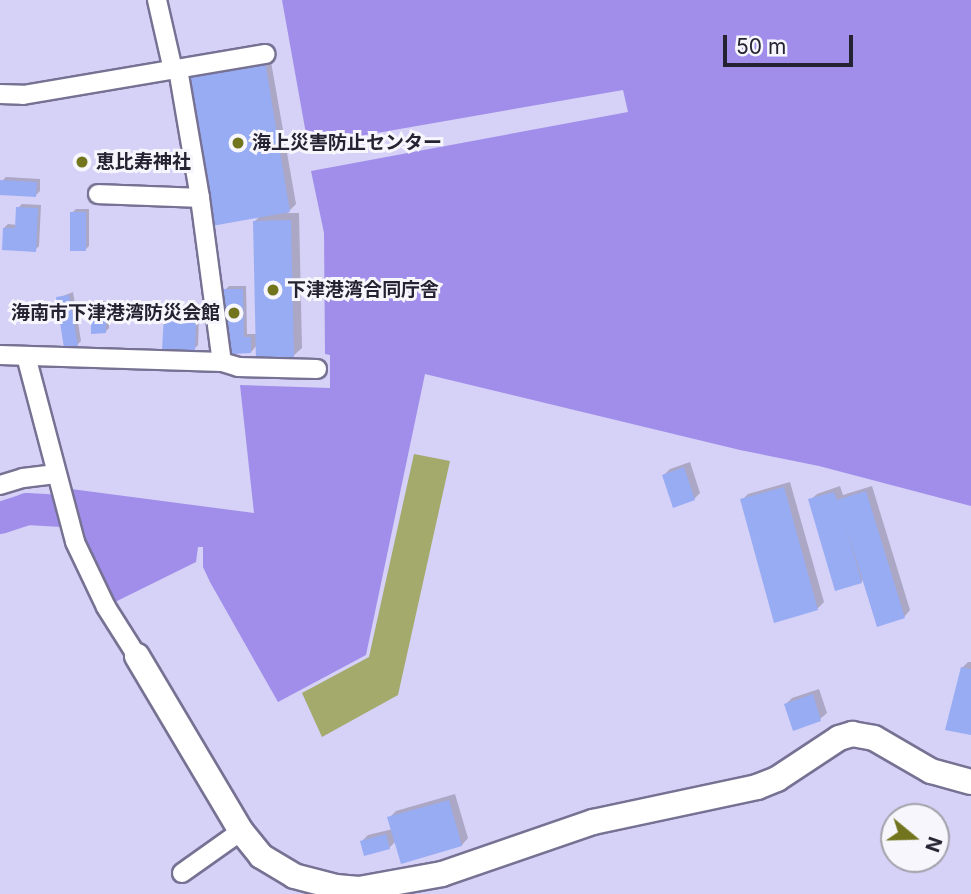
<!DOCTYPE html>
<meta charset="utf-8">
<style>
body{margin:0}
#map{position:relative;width:971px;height:894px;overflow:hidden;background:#d6d1f6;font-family:Inter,"Noto Sans JP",sans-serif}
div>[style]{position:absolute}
.green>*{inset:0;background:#a4a96c}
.water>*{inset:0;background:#a08eea}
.shadow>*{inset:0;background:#0003}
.river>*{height:32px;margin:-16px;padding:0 16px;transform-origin:16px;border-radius:16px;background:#a08eea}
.building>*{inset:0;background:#98acf4}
.roads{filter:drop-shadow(2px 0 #777293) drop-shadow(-2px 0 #777293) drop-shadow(0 2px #777293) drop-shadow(0 -2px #777293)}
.street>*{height:18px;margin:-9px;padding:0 9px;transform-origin:9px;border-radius:9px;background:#fff}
.secondary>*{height:24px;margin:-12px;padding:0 12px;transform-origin:12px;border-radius:12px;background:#fff}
.dots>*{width:19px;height:19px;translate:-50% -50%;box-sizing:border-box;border:4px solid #f7f6fd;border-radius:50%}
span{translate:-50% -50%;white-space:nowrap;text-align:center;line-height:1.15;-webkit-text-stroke:6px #f7f6fd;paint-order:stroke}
.poi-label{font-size:19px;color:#252331;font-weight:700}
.left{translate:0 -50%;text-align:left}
.right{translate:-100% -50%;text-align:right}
.north{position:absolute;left:880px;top:803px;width:70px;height:70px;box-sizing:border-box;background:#f7f6fd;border:2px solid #a3a2ab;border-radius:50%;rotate:109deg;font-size:19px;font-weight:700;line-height:28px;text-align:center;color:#252331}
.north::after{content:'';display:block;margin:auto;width:24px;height:32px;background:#72751d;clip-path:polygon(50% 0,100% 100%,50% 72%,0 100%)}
.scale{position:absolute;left:723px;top:35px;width:130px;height:32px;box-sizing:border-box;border:4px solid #252331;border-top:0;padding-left:9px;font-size:21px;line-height:24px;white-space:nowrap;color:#252331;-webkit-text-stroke:5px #f7f6fd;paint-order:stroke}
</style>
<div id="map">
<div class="green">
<i style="clip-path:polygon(414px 454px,450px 461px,398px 695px,322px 737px,302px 693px,369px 657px)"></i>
</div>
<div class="water">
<i style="clip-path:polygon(282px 0,971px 0,971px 506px,819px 466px,740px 450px,425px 374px,366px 655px,278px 702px,210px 582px,203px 567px,203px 547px,198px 547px,196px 562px,113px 603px,85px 543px,71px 489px,254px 513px,240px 385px,330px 388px,330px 355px,325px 354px,324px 233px,311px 171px,628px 112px,623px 90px,308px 145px)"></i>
</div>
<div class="shadow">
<i style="clip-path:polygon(270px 56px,296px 204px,287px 213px,299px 213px,302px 348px,293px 356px,257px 345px,251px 352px,227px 343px,225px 290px,229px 286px,246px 286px,247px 334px,257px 334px,254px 222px,261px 215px,189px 75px)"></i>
<i style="clip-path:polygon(6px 177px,40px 179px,40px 191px,36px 195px,2px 181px)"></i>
<i style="clip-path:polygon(22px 204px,41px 205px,39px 246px,35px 250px,4px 228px,8px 224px,17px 225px,18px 208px)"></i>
<i style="clip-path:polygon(76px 209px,89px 209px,89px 246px,85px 250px,72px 213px)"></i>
<i style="clip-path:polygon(73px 292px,81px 341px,77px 345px,58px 298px)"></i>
<i style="clip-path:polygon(96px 301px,109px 301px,109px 328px,105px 332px,92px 305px)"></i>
<i style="clip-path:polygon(169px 313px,199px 314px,198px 345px,194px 349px,165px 317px)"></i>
<i style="clip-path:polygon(690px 462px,700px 493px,694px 499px,664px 475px,670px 469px)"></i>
<i style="clip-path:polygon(790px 482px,824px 602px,817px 609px,742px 500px,748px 494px)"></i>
<i style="clip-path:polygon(840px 486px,843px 495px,872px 486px,910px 610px,904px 617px,864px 579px,861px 582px,810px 500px,817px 494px)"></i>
<i style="clip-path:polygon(968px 662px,971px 662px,971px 733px,962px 668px)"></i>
<i style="clip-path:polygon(819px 689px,827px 713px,820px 719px,786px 704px,792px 698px)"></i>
<i style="clip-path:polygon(455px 794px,468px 838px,462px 845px,396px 841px,389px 848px,362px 841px,368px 835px,393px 829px,389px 818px,396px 811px)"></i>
</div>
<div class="river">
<i style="left:0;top:518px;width:28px;rotate:-18deg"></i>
<i style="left:27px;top:509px;width:71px;rotate:3.2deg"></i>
</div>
<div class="building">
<i style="clip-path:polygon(265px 61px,290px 212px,212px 226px,187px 74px)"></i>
<i style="clip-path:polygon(0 180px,37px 182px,36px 197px,0 195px)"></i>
<i style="clip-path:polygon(16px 207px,38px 208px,36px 252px,2px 250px,3px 228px,15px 228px)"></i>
<i style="clip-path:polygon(70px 212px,86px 212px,86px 251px,70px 251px)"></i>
<i style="clip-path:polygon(291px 220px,294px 358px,256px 359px,253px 221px)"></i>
<i style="clip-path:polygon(224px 289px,243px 289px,244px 337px,251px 337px,251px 353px,233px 354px,225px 344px)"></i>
<i style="clip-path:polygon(69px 295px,78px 346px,64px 348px,56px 297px)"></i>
<i style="clip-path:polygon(91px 304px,105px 304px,106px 333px,91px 334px)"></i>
<i style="clip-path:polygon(164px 316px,196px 317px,195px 351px,162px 350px)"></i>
<i style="clip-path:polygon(684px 467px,695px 500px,673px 508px,662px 475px)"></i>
<i style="clip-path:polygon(784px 487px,818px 610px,774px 623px,740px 499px)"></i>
<i style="clip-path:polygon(866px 491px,905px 618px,877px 627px,845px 523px,862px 583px,835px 591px,808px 499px,834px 492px,837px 500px)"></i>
<i style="clip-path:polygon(961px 667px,971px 669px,971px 735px,945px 730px)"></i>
<i style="clip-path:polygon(813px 694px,821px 721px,793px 731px,784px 704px)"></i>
<i style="clip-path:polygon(449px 800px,462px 846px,401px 864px,387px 817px)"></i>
<i style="clip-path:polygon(386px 834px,390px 849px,364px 856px,360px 841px)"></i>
</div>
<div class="roads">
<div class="street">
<i style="left:157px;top:0;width:72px;rotate:77.1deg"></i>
<i style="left:178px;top:69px;width:131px;rotate:80.3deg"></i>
<i style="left:200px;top:198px;width:165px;rotate:82.4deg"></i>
<i style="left:0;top:94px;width:23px;rotate:2deg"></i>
<i style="left:23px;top:95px;width:246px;rotate:-9.6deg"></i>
<i style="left:98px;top:194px;width:102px;rotate:2.2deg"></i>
<i style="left:0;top:355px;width:222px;rotate:1.8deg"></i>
<i style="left:222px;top:362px;width:17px;rotate:17deg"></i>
<i style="left:238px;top:367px;width:79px;rotate:1.5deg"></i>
<i style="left:26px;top:356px;width:192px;rotate:75.2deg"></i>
<i style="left:75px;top:542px;width:72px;rotate:64.5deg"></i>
<i style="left:106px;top:607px;width:58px;rotate:57.7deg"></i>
<i style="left:0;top:485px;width:24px;rotate:-17deg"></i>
<i style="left:23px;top:478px;width:33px;rotate:-7deg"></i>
<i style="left:182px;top:873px;width:72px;rotate:-35.4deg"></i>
</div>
<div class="secondary">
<i style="left:137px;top:656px;width:204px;rotate:59.3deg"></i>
<i style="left:241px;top:831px;width:32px;rotate:51deg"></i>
<i style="left:261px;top:856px;width:39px;rotate:31deg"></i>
<i style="left:294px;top:876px;width:43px;rotate:14.7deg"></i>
<i style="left:336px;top:887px;width:23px;rotate:5deg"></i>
<i style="left:359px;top:889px;width:84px;rotate:-10.2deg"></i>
<i style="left:442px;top:874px;width:160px;rotate:-19deg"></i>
<i style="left:593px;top:822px;width:168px;rotate:-12deg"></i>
<i style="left:757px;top:787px;width:22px;rotate:-22deg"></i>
<i style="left:777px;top:779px;width:74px;rotate:-33.5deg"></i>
<i style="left:839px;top:738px;width:14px;rotate:-17deg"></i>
<i style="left:852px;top:734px;width:22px;rotate:10deg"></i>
<i style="left:874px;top:738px;width:66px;rotate:30.1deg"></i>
<i style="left:931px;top:771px;width:41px;rotate:15.4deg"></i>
</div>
</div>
<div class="dots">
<i style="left:238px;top:143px;background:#72751d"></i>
<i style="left:82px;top:162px;background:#72751d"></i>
<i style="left:273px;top:290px;background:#72751d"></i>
<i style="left:234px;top:313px;background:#72751d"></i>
</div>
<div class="poi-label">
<span class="left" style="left:252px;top:143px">海上災害防止センター</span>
<span class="left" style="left:96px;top:162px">恵比寿神社</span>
<span class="left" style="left:287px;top:290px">下津港湾合同庁舎</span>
<span class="right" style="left:220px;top:313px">海南市下津港湾防災会館</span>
</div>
<div class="north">N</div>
<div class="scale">50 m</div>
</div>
